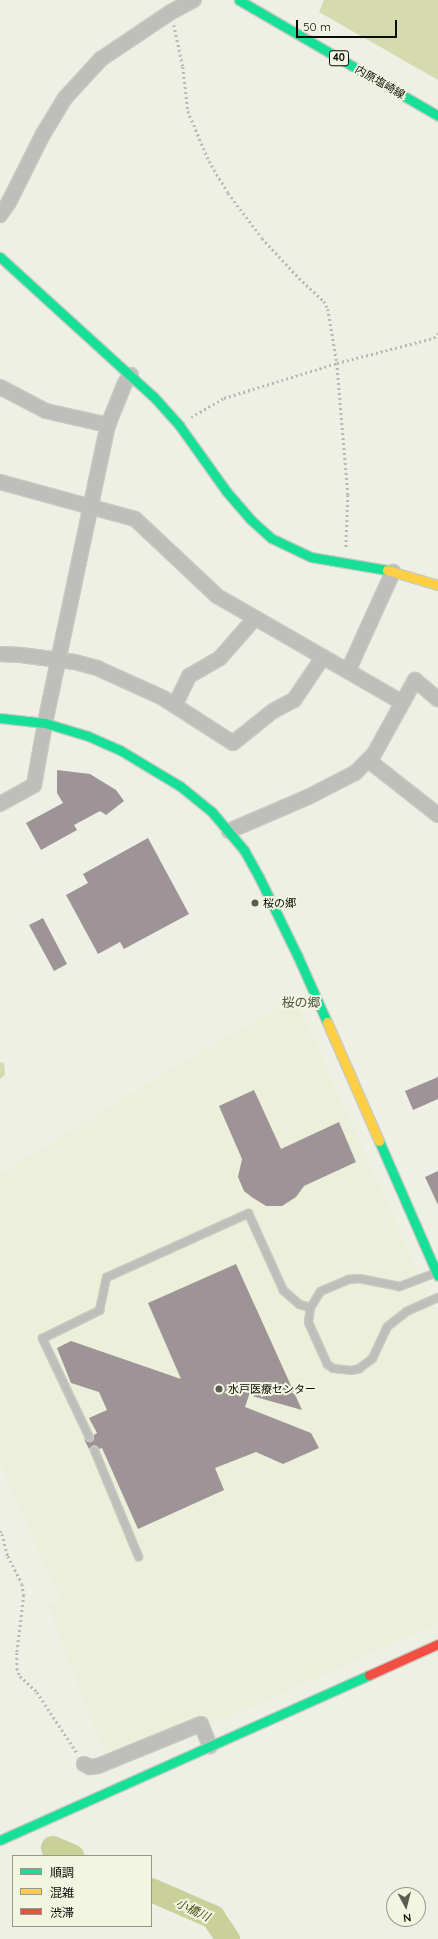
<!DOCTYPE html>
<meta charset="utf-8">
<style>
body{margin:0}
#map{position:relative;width:438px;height:1939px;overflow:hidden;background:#eef0e5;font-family:Quicksand,"Noto Sans JP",sans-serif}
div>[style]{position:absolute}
.built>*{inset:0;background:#ecefda}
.forest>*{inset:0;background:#d6dbaf}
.river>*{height:24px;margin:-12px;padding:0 12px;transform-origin:12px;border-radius:12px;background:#cad09a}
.building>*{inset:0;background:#9e9497}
.path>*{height:2.5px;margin-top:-1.25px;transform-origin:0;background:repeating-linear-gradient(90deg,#b8b9b4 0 2px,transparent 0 5px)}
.roads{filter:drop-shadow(1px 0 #c9cbc2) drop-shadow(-1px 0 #c9cbc2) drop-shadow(0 1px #c9cbc2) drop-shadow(0 -1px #c9cbc2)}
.lane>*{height:7px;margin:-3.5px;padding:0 3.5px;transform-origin:3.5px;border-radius:3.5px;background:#bebeba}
.street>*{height:14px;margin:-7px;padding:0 7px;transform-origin:7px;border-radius:7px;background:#bebeba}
.fast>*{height:9px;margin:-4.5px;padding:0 4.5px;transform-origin:4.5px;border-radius:4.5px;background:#16e098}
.slow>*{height:9px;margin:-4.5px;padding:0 4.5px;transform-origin:4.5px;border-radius:4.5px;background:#ffcf43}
.jam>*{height:9px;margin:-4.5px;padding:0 4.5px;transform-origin:4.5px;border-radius:4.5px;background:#f24e42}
.dots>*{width:11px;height:11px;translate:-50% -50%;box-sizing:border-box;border:2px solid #f2f5e0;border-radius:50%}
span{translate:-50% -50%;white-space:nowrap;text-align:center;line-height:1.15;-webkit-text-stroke:4px #f2f5e0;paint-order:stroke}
.shield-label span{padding:1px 3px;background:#f2f5e0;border:1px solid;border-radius:3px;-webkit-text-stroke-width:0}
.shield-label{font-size:10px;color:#0b0c06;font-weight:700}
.street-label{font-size:11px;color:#0b0c06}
.poi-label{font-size:11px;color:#0b0c06}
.left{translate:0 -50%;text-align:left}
.water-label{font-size:12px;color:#4b4f1a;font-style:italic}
.quarter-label{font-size:13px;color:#505240}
.legend{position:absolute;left:12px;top:1855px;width:140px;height:72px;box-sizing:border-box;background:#f2f5e0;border:1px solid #969889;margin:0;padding:5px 7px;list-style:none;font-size:12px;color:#0b0c06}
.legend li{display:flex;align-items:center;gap:8px;height:20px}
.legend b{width:20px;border:1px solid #969889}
.north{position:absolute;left:386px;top:1887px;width:40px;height:40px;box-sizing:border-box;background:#f2f5e0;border:1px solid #969889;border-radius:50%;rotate:173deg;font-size:11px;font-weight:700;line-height:16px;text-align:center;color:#0b0c06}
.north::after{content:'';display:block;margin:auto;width:14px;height:18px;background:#5a5c54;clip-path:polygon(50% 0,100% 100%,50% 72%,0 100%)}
.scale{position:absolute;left:296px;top:20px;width:101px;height:18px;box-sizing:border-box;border:2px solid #0b0c06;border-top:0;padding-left:5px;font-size:12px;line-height:14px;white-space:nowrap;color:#0b0c06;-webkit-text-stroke:3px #f2f5e0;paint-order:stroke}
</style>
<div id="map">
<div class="built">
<i style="clip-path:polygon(295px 998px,438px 1316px,438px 1623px,216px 1723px,188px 1722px,104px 1753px,48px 1605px,60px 1599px,0 1463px,0 1174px,168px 1071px)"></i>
</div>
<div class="forest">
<i style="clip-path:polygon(324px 0,438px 0,438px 80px,319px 12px)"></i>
<i style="clip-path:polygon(0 1062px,4px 1063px,5px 1075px,0 1079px)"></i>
</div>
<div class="river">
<i style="left:53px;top:1848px;width:21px;rotate:23deg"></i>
<i style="left:151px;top:1890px;width:68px;rotate:23.5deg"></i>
<i style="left:213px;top:1917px;width:27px;rotate:56deg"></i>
</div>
<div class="building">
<i style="clip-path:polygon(57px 770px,90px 774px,116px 790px,124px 801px,106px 815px,100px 811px,74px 825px,77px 830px,41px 850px,26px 823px,63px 803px,57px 793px)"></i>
<i style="clip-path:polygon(148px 838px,189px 914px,124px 949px,120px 942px,98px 954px,66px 895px,88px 883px,83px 874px)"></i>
<i style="clip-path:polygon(43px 918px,67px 964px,54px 971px,29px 925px)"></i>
<i style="clip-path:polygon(438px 1077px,438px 1099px,413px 1110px,405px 1091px)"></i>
<i style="clip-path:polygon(254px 1090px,281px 1149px,339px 1122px,356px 1162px,304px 1186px,296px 1197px,282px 1206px,266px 1206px,253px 1198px,244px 1191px,238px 1177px,242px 1159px,219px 1106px)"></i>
<i style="clip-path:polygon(438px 1171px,438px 1205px,425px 1177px)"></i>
<i style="clip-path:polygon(236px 1264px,302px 1410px,249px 1395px,245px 1407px,311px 1433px,319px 1448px,283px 1464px,256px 1452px,215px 1468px,224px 1490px,138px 1529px,102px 1448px,99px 1449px,94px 1445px,89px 1449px,84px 1439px,91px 1442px,93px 1439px,94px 1435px,97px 1433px,89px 1418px,107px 1410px,99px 1392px,71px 1383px,57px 1348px,71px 1341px,181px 1379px,148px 1303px)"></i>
</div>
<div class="path">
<i style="left:174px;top:25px;width:43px;rotate:77.9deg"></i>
<i style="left:183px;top:67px;width:44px;rotate:83.5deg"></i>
<i style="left:188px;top:111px;width:54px;rotate:67.2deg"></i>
<i style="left:209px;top:161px;width:37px;rotate:59deg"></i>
<i style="left:228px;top:193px;width:56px;rotate:52.9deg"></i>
<i style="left:262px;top:238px;width:54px;rotate:47.2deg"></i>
<i style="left:299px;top:278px;width:34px;rotate:43deg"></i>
<i style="left:324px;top:301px;width:9px;rotate:63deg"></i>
<i style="left:328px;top:309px;width:55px;rotate:80.5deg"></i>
<i style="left:337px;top:363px;width:132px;rotate:85.2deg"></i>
<i style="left:348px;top:495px;width:54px;rotate:92.1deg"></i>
<i style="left:191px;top:417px;width:38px;rotate:-30deg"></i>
<i style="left:224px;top:398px;width:118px;rotate:-17.2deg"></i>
<i style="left:337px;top:363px;width:100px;rotate:-14.5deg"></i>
<i style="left:434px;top:338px;width:6px;rotate:-51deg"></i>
<i style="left:0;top:1531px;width:4px;rotate:56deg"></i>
<i style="left:2px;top:1534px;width:23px;rotate:75deg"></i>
<i style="left:8px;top:1556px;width:31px;rotate:63deg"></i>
<i style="left:22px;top:1584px;width:11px;rotate:80deg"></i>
<i style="left:24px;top:1595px;width:58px;rotate:96.9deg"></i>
<i style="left:17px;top:1653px;width:15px;rotate:90deg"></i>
<i style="left:17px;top:1668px;width:9px;rotate:69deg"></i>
<i style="left:20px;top:1676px;width:23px;rotate:43deg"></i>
<i style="left:37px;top:1692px;width:73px;rotate:56.7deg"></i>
</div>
<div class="roads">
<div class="lane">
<i style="left:436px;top:1272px;width:40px;rotate:159deg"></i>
<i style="left:399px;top:1286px;width:41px;rotate:-168.7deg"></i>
<i style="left:359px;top:1278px;width:11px;rotate:175deg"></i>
<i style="left:348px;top:1279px;width:30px;rotate:157deg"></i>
<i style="left:320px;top:1291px;width:19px;rotate:122deg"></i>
<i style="left:310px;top:1307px;width:15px;rotate:98deg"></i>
<i style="left:308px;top:1322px;width:46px;rotate:65.7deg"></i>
<i style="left:327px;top:1364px;width:7px;rotate:34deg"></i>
<i style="left:333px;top:1368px;width:18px;rotate:6deg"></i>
<i style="left:351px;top:1370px;width:8px;rotate:-14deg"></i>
<i style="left:359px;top:1368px;width:16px;rotate:-38deg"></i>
<i style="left:372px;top:1358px;width:35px;rotate:-65deg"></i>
<i style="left:387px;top:1326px;width:24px;rotate:-38deg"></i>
<i style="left:406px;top:1311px;width:35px;rotate:-24deg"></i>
<i style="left:89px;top:1437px;width:110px;rotate:-115.4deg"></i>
<i style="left:42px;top:1338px;width:64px;rotate:-26.2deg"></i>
<i style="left:99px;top:1310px;width:34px;rotate:-78deg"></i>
<i style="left:106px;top:1277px;width:156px;rotate:-24.3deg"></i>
<i style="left:248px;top:1213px;width:85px;rotate:65.6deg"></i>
<i style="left:283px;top:1290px;width:21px;rotate:41deg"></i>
<i style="left:299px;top:1304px;width:11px;rotate:15deg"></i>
<i style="left:94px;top:1450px;width:115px;rotate:67.5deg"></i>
</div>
<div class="street">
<i style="left:0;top:215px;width:16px;rotate:-55deg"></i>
<i style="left:9px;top:202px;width:74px;rotate:-63.4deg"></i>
<i style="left:42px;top:136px;width:44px;rotate:-58.8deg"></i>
<i style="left:65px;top:98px;width:53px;rotate:-47.3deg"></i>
<i style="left:101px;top:59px;width:84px;rotate:-33.9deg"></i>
<i style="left:171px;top:12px;width:26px;rotate:-28deg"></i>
<i style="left:0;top:387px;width:52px;rotate:27.6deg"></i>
<i style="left:46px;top:411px;width:64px;rotate:12.7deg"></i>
<i style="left:0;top:482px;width:140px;rotate:15.3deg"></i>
<i style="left:135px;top:519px;width:112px;rotate:43.2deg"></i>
<i style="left:217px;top:596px;width:212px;rotate:29.9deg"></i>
<i style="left:0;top:654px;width:21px;rotate:3deg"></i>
<i style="left:21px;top:655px;width:54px;rotate:7.4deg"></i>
<i style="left:75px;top:662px;width:23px;rotate:15deg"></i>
<i style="left:97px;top:668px;width:72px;rotate:24.4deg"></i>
<i style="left:163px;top:698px;width:83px;rotate:32.7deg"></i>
<i style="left:233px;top:743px;width:51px;rotate:-38.7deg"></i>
<i style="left:273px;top:711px;width:24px;rotate:-28deg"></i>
<i style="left:294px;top:700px;width:52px;rotate:-56deg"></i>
<i style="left:348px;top:671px;width:109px;rotate:-65.6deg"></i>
<i style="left:175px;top:705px;width:32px;rotate:-64deg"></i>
<i style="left:189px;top:676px;width:36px;rotate:-30deg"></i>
<i style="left:220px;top:658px;width:53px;rotate:-48.8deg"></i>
<i style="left:368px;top:760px;width:89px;rotate:38.2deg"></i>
<i style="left:0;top:804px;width:39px;rotate:-29deg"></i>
<i style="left:34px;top:785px;width:63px;rotate:-79.9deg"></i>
<i style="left:45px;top:723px;width:305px;rotate:-78.1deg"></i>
<i style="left:108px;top:425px;width:45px;rotate:-68deg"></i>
<i style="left:125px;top:383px;width:10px;rotate:-53deg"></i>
<i style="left:229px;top:831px;width:86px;rotate:-23.3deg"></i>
<i style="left:308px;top:797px;width:53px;rotate:-27.1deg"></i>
<i style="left:355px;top:773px;width:27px;rotate:-45deg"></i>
<i style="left:374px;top:754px;width:85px;rotate:-61deg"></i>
<i style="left:415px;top:680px;width:30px;rotate:40deg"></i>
<i style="left:84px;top:1764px;width:7px;rotate:27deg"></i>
<i style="left:90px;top:1767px;width:8px;rotate:-7deg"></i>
<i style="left:98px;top:1766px;width:111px;rotate:-22.2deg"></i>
<i style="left:201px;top:1724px;width:24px;rotate:68deg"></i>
</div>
<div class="fast">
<i style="left:239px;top:0;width:230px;rotate:30.2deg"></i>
<i style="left:0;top:257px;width:207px;rotate:42.3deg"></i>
<i style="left:153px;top:396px;width:39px;rotate:48deg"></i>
<i style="left:179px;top:425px;width:81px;rotate:54.5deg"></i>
<i style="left:226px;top:491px;width:37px;rotate:49deg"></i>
<i style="left:250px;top:519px;width:28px;rotate:42deg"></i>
<i style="left:271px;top:538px;width:44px;rotate:25.4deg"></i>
<i style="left:311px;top:557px;width:77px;rotate:9.7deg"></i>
<i style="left:0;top:718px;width:45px;rotate:6.3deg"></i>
<i style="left:45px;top:723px;width:45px;rotate:16.8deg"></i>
<i style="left:88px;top:736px;width:35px;rotate:24deg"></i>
<i style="left:120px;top:750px;width:70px;rotate:31deg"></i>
<i style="left:180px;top:786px;width:41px;rotate:39.1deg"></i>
<i style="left:212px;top:812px;width:50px;rotate:49.9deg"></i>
<i style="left:244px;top:850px;width:31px;rotate:61deg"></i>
<i style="left:259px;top:877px;width:89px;rotate:64deg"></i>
<i style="left:298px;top:957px;width:71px;rotate:66deg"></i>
<i style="left:379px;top:1141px;width:147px;rotate:66.4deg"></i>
<i style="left:0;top:1840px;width:404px;rotate:-24.1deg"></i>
</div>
<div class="slow">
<i style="left:387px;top:570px;width:53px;rotate:16.4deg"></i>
<i style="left:327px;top:1022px;width:130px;rotate:66.4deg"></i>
</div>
<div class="jam">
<i style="left:369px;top:1675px;width:76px;rotate:-24.2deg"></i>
</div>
</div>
<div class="dots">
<i style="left:255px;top:903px;background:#5a5c54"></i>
<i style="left:219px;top:1389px;background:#5a5c54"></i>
</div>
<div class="shield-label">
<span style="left:339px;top:58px">40</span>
</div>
<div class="street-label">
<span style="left:380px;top:82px;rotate:30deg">内原塩崎線</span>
</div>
<div class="poi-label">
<span class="left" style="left:263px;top:903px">桜の郷</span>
<span class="left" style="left:228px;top:1389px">水戸医療センター</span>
</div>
<div class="water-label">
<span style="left:193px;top:1910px;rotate:26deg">小橋川</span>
</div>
<div class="quarter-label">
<span style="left:301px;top:1002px">桜の郷</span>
</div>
<ul class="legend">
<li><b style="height:5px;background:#16e098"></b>順調</li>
<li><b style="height:5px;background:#ffcf43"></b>混雑</li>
<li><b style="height:5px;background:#f24e42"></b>渋滞</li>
</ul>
<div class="north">N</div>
<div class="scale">50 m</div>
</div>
